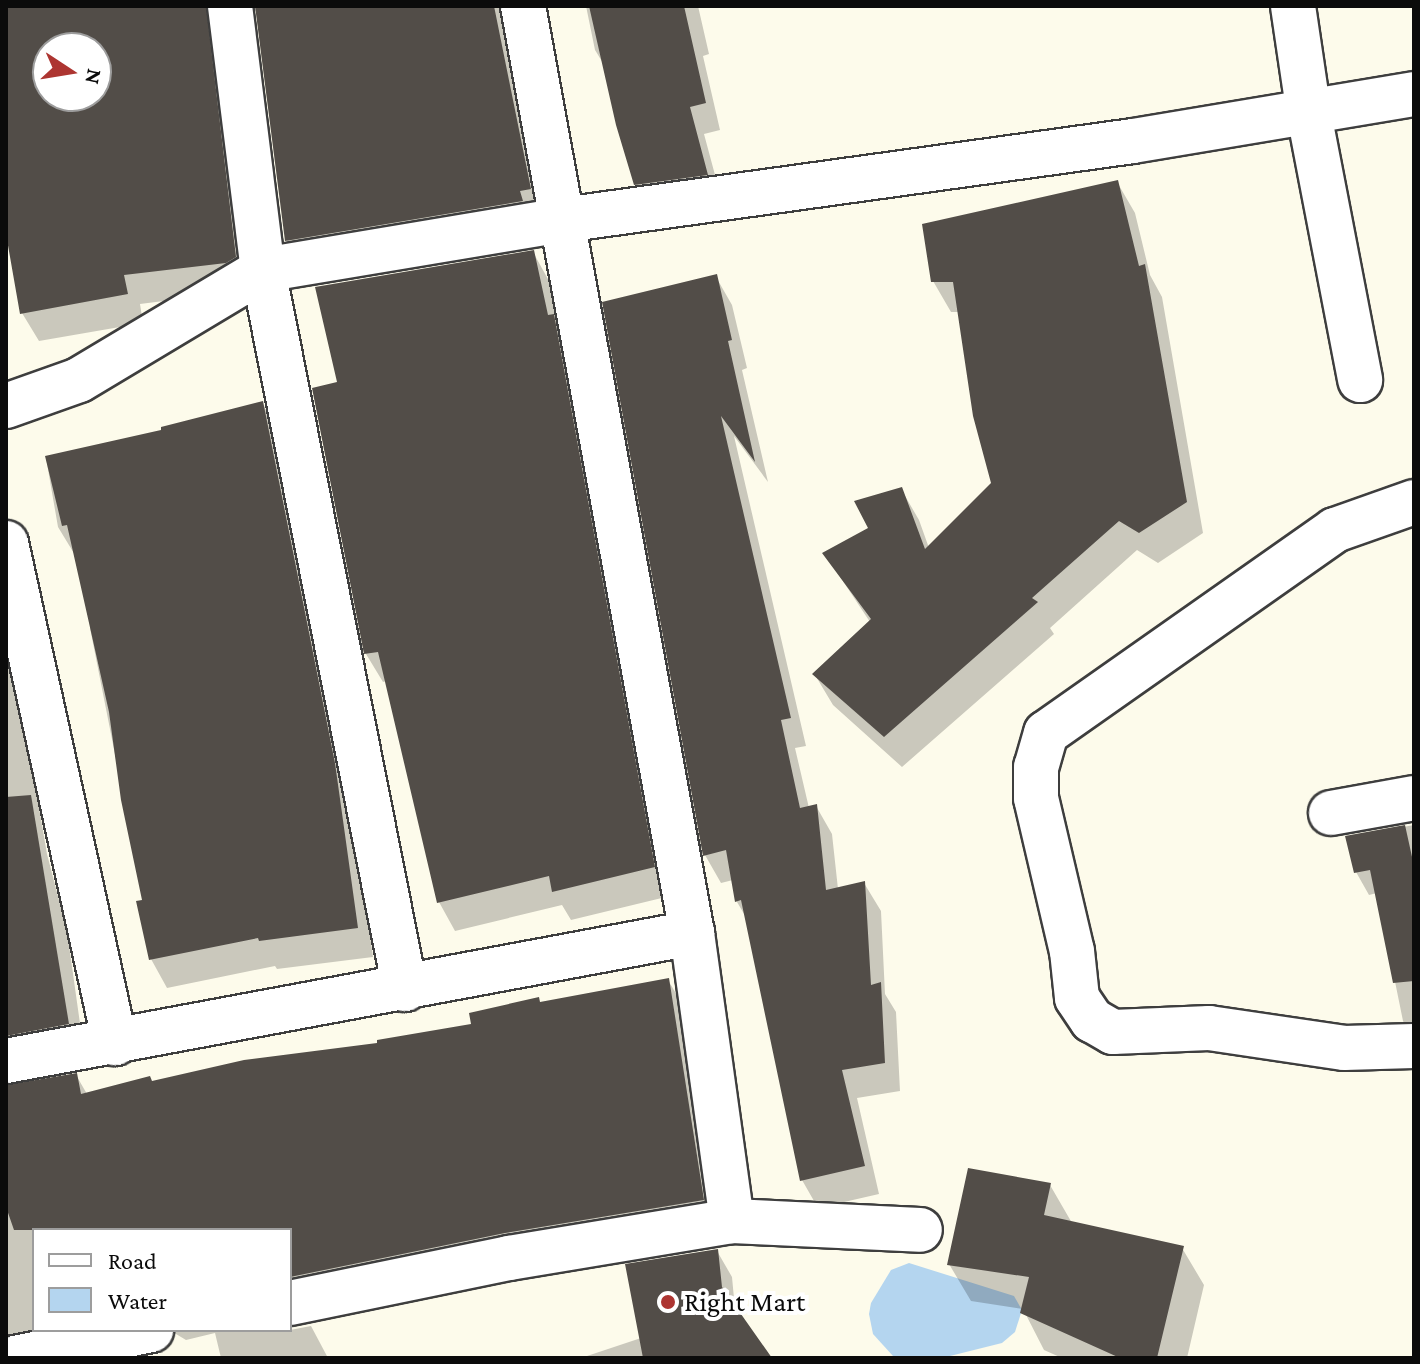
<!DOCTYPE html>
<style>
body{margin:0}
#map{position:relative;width:1420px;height:1364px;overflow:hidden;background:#fdfbeb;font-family:"Crimson Pro",serif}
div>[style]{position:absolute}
.water>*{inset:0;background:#b4d5ef}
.shadow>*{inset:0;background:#0003}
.building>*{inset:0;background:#524d48}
.roads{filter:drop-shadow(2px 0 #3e3e3e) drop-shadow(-2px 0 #3e3e3e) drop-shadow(0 2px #3e3e3e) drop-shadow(0 -2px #3e3e3e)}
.minor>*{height:44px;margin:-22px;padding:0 22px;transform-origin:22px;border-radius:22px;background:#fff}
.dots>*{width:22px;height:22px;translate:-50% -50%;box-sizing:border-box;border:4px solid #fff;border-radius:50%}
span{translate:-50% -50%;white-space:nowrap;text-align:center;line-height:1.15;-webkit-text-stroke:8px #fff;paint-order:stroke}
.poi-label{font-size:28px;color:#0b0b0b}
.left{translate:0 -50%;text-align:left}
.frame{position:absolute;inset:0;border:8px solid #0b0b0b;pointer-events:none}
.legend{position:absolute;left:32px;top:1228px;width:260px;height:104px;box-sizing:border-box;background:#fff;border:2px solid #9d9d9d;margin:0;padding:10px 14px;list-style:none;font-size:24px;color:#0b0b0b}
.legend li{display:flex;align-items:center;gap:16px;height:40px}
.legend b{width:40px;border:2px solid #9d9d9d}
.north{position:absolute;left:32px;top:32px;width:80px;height:80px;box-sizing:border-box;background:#fff;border:2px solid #9d9d9d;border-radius:50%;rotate:102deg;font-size:22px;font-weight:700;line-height:32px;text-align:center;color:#0b0b0b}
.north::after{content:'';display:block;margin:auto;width:28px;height:36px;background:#ad3531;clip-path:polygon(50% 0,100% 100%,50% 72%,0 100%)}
</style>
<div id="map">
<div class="water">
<i style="clip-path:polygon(909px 1263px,1014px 1296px,1022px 1310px,1015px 1332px,1002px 1343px,942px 1358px,893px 1356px,873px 1334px,869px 1314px,871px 1303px,891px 1270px)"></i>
</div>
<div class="shadow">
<i style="clip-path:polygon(evenodd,6px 6px,504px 6px,546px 218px,303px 269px,287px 240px,258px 12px,245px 9px,243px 291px,140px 304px,143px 323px,39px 341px,22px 313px,6px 221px,6px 6px,48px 48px,96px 48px,96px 96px,48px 96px,48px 48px)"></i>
<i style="clip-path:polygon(586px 6px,698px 6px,709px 54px,703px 56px,720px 130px,704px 134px,722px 201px,652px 211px,636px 184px,606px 68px,595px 50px)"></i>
<i style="clip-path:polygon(1117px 182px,1135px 213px,1150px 275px,1162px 297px,1203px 533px,1158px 563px,1137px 550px,1050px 628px,1054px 634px,902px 767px,833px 705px,815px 675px,870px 622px,825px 554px,871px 529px,901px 489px,919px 520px,929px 548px,993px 484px,960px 312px,951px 312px,933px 281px)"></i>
<i style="clip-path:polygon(533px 252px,549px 281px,560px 329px,670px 896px,571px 920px,562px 905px,455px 931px,439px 902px,387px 681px,383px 682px,366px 654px,339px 383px)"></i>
<i style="clip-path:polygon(716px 277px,732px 305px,747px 368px,742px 370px,768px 482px,734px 436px,806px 746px,795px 748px,809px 808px,816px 806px,832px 834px,838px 889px,864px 883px,881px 911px,885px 994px,896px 1012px,900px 1091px,857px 1098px,879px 1194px,818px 1208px,802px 1180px,747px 919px,737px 902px,733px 880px,721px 883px,705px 855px)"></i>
<i style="clip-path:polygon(262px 403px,279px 432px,350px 794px,373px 957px,277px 969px,275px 966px,167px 988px,151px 959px,144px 901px,90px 628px,93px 627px,75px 555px,58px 527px,46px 458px,164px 432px)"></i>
<i style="clip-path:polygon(6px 615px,47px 854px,67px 931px,84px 1052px,6px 1071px)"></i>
<i style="clip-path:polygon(1414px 825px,1414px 1040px,1403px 1021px,1377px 893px,1369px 895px,1356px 872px,1348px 837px)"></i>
<i style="clip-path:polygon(668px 980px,685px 1009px,719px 1229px,290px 1313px,290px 1230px,34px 1230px,34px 1330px,290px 1330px,311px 1326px,328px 1358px,221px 1358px,215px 1333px,186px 1340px,176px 1334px,163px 1334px,6px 1358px,6px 1087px,76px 1075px,87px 1094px,380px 1045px,474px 1026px,541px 1004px)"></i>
<i style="clip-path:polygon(1050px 1185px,1072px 1223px,1182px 1248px,1204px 1285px,1187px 1358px,1062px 1358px,1044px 1350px,1023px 1309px,971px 1301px,949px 1264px)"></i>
<i style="clip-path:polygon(717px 1251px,732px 1277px,735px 1309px,770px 1358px,581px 1358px,641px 1338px)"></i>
</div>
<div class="building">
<i style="clip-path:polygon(evenodd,6px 6px,206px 6px,236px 257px,226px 263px,124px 275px,128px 294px,20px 314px,6px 234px,6px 6px,48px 48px,96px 48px,96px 96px,48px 96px,48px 48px)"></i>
<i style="clip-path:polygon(255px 6px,494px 6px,531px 189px,520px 191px,523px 201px,285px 241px)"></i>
<i style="clip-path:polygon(589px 6px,684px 6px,706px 103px,690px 107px,708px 175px,634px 185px,616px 125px)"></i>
<i style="clip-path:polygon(1118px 180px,1139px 266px,1145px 264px,1187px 502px,1139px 533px,1119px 521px,1032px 598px,1038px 602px,884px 737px,812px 674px,871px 619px,822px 553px,868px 528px,854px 501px,902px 487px,925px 549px,991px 483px,973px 416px,953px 282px,931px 282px,922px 224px)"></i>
<i style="clip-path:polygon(534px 250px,548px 315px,554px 314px,655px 867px,552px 892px,549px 876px,437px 903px,378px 652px,364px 654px,312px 388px,337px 382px,315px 287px)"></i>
<i style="clip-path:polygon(717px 274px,732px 340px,728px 341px,755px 462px,721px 416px,791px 718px,781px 720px,800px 808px,817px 804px,826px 890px,865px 881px,871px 985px,881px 982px,885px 1063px,842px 1070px,865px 1166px,800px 1181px,741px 900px,735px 902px,726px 850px,703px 856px,602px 302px)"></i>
<i style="clip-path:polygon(263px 401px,335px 763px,358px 928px,259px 941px,258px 938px,149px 960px,136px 901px,142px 900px,121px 800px,109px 712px,67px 525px,62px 526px,45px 456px,161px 430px,161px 427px)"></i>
<i style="clip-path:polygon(31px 795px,69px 1024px,6px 1036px,6px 797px)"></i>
<i style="clip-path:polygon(1405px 825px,1414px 866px,1414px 981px,1393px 983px,1370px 870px,1354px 873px,1345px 836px)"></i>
<i style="clip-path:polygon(669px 978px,704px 1200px,505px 1233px,290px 1277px,290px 1230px,14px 1230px,6px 1207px,6px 1085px,77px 1073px,81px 1094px,150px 1076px,152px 1081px,244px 1060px,377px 1043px,377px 1040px,471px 1024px,469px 1013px,539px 997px,540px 1002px)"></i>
<i style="clip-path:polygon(968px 1168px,1051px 1183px,1044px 1215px,1184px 1246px,1157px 1358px,1120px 1358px,1020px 1313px,1029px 1277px,947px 1265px)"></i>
<i style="clip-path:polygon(718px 1249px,722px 1287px,772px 1358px,643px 1358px,625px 1264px)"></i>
</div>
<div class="roads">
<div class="minor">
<i style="left:230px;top:6px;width:266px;rotate:82.9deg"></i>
<i style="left:263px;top:270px;width:733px;rotate:78.83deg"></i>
<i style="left:523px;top:6px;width:942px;rotate:79.67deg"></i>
<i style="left:692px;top:933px;width:291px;rotate:82.1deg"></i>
<i style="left:1293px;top:6px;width:109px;rotate:81.6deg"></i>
<i style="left:1309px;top:114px;width:271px;rotate:79.1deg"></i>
<i style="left:6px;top:406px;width:77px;rotate:-19.6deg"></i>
<i style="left:79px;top:380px;width:214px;rotate:-30.9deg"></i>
<i style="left:263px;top:270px;width:304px;rotate:-9.5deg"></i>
<i style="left:563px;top:220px;width:575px;rotate:-7.89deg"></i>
<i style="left:1133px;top:141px;width:285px;rotate:-9.5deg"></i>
<i style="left:1414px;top:502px;width:84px;rotate:160.5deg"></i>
<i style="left:1335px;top:530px;width:353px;rotate:144.9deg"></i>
<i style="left:1046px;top:733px;width:35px;rotate:106deg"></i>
<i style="left:1036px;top:767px;width:31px;rotate:90deg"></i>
<i style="left:1036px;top:798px;width:157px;rotate:76.8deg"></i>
<i style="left:1072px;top:951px;width:47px;rotate:83.9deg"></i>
<i style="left:1077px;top:998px;width:27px;rotate:56deg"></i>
<i style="left:1092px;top:1020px;width:24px;rotate:30deg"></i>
<i style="left:1113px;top:1032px;width:96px;rotate:-2.4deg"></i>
<i style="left:1209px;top:1028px;width:136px;rotate:8.4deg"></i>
<i style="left:1344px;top:1048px;width:70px;rotate:-1.6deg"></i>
<i style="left:6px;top:543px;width:512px;rotate:77.7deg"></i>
<i style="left:1331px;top:813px;width:84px;rotate:-10.2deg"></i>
<i style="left:6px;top:1061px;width:698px;rotate:-10.57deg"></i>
<i style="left:290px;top:1303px;width:224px;rotate:-11.6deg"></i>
<i style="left:509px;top:1258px;width:226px;rotate:-9.4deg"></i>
<i style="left:732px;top:1221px;width:188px;rotate:2.7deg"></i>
<i style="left:15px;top:1358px;width:139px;rotate:-11.6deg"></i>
</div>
</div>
<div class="dots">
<i style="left:668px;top:1302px;background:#ad3531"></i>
</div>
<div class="poi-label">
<span class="left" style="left:684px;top:1302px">Right Mart</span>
</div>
<div class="frame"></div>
<ul class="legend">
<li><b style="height:10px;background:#fff"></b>Road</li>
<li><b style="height:22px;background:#b4d5ef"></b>Water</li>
</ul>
<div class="north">N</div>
</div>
